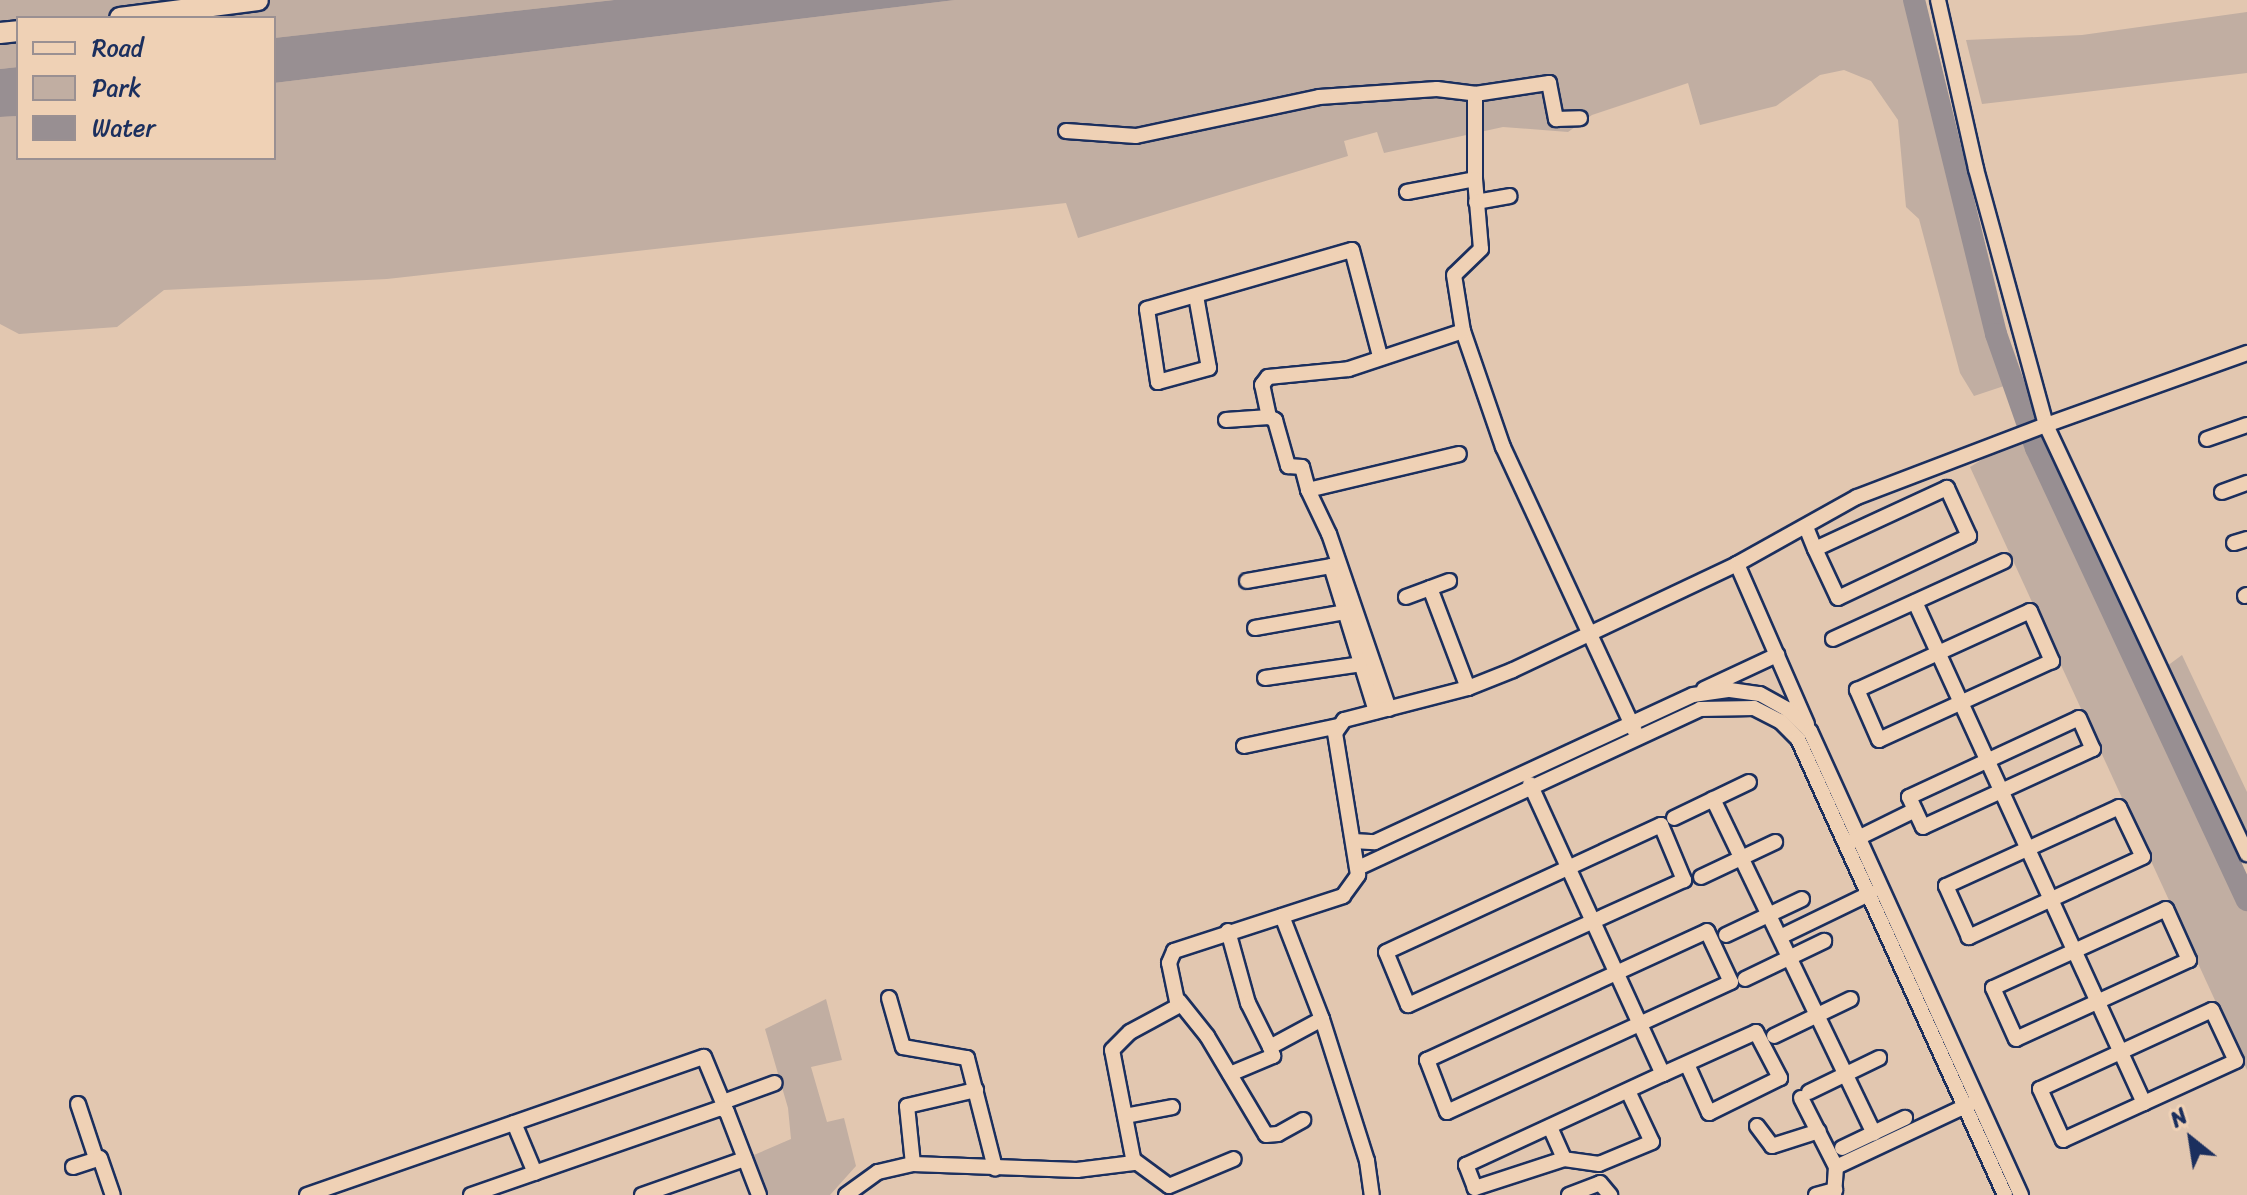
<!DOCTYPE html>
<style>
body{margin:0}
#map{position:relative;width:2247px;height:1195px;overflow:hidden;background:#e2c7b0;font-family:Sriracha,sans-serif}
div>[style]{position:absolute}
.green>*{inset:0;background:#c1aea2}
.water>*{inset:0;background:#988f92}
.river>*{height:22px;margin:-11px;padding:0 11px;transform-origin:11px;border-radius:11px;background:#988f92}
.roads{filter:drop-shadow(2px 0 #1b2f5e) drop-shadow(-2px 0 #1b2f5e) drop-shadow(0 2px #1b2f5e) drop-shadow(0 -2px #1b2f5e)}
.minor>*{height:14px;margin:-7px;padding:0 7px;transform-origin:7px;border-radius:7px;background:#efd1b5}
.secondary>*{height:20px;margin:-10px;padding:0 10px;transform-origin:10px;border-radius:10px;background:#efd1b5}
span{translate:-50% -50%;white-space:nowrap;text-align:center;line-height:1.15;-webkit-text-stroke:7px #efd1b5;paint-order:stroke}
.legend{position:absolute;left:16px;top:16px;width:260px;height:144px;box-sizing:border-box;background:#efd1b5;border:2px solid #9a9092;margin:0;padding:10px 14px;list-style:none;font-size:24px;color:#1b2f5e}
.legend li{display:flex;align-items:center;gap:16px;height:40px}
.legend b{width:40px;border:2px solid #9a9092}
.north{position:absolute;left:2151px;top:1099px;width:80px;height:80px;-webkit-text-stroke:6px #efd1b5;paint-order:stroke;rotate:330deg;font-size:22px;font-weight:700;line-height:32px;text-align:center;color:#1b2f5e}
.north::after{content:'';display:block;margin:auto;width:28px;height:36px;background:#1b2f5e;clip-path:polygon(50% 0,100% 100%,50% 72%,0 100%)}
</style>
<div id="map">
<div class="green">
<i style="clip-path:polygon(0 0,614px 0,274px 38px,274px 18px,18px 18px,18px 67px,0 69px)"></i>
<i style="clip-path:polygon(955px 0,1914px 0,1996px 334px,2013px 383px,1974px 396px,1960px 373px,1919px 219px,1906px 207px,1898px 120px,1871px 81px,1844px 70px,1820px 75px,1776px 106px,1700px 125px,1688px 83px,1592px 115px,1568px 132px,1503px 127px,1384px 153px,1377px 132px,1344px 141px,1348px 156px,1078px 238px,1066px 203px,387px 279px,164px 290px,117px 327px,19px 334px,0 324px,0 117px,18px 116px,18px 158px,274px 158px,274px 83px)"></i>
<i style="clip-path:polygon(2247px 12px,2247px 73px,1982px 104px,1966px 40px,2082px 35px)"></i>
<i style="clip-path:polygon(2030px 430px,2247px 900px,2247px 1070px,1970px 467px)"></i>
<i style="clip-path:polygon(2182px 655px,2247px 792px,2247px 854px,2159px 672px)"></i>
<i style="clip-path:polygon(826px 999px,842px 1060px,811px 1067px,827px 1122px,844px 1118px,856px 1166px,830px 1195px,767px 1195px,754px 1155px,791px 1139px,788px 1108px,765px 1029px)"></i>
</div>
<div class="water">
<i style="clip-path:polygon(614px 0,955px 0,274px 83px,274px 38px)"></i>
<i style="clip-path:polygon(18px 67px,18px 116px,0 117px,0 69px)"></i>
</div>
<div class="river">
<i style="left:1914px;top:0;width:344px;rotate:76.2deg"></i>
<i style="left:1996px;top:334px;width:121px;rotate:70.7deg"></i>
<i style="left:2036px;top:448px;width:499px;rotate:65deg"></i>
</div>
<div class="roads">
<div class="minor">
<i style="left:1938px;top:0;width:173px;rotate:77.3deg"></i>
<i style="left:1976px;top:169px;width:265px;rotate:74.7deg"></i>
<i style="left:2046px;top:425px;width:214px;rotate:-19.7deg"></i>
<i style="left:1066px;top:131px;width:70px;rotate:4.1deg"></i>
<i style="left:1136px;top:136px;width:187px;rotate:-12deg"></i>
<i style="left:1319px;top:97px;width:118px;rotate:-3.9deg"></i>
<i style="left:1437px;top:89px;width:38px;rotate:7deg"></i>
<i style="left:1475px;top:179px;width:85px;rotate:-90deg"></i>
<i style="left:1475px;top:94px;width:75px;rotate:-8.5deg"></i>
<i style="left:1549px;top:83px;width:37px;rotate:79deg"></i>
<i style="left:1556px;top:119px;width:24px;rotate:-2deg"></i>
<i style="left:1407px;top:192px;width:69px;rotate:-10.8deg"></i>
<i style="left:1475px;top:179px;width:70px;rotate:85.1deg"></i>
<i style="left:1481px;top:249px;width:37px;rotate:136deg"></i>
<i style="left:1454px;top:275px;width:57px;rotate:80.9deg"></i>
<i style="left:1463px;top:331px;width:123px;rotate:71deg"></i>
<i style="left:1503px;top:447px;width:313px;rotate:65.1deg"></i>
<i style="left:1476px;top:202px;width:34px;rotate:-10deg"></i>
<i style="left:1196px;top:296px;width:73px;rotate:79.8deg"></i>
<i style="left:1209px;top:368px;width:53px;rotate:164.6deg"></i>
<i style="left:1158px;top:382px;width:74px;rotate:-98.6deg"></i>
<i style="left:1147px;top:309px;width:213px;rotate:-16.1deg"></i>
<i style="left:1352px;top:250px;width:110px;rotate:75.2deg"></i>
<i style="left:1269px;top:417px;width:7px;rotate:27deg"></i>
<i style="left:1275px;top:420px;width:48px;rotate:74.2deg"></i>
<i style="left:1288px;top:466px;width:14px;rotate:4deg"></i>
<i style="left:1302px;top:467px;width:24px;rotate:75deg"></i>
<i style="left:1226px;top:420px;width:43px;rotate:-4deg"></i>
<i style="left:1269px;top:417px;width:33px;rotate:-102deg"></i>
<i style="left:1262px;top:385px;width:10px;rotate:-53deg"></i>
<i style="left:1268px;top:377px;width:81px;rotate:-5.6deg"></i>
<i style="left:1349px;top:369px;width:120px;rotate:-18.4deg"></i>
<i style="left:2207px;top:439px;width:42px;rotate:-19.3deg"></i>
<i style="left:2222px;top:492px;width:27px;rotate:-20deg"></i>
<i style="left:1806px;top:527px;width:24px;rotate:68deg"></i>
<i style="left:1815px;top:549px;width:54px;rotate:64.9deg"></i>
<i style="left:1838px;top:598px;width:145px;rotate:-25.3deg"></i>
<i style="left:1969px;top:536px;width:53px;rotate:-114.6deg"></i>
<i style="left:1947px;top:488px;width:145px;rotate:155.2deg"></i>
<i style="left:2234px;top:543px;width:14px;rotate:-17deg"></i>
<i style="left:1737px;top:564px;width:175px;rotate:66.4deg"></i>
<i style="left:1247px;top:581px;width:85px;rotate:-10.1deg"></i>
<i style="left:1331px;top:566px;width:152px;rotate:72.8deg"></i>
<i style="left:1430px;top:588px;width:107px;rotate:69.2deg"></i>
<i style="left:2245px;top:596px;width:2px;rotate:-27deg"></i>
<i style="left:1406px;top:597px;width:46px;rotate:-20.4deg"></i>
<i style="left:1915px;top:602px;width:551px;rotate:65.44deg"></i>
<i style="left:2030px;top:611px;width:55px;rotate:66.3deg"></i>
<i style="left:2052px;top:661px;width:190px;rotate:155.5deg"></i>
<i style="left:1879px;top:740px;width:55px;rotate:-113.7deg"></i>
<i style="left:1857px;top:690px;width:190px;rotate:-24.5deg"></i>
<i style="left:1255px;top:628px;width:91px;rotate:-10.1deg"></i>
<i style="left:1833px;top:639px;width:188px;rotate:-24.5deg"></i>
<i style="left:1265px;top:678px;width:98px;rotate:-8.2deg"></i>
<i style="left:1704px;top:689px;width:81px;rotate:-25deg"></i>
<i style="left:1389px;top:709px;width:185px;rotate:-108.9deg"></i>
<i style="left:1329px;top:534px;width:49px;rotate:-115.5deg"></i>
<i style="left:1308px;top:490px;width:155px;rotate:-13.4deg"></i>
<i style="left:2079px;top:718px;width:34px;rotate:66deg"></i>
<i style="left:2093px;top:749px;width:187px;rotate:155.4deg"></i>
<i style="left:1923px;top:827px;width:33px;rotate:-115deg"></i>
<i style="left:1909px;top:797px;width:187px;rotate:-24.9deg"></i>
<i style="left:1244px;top:746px;width:96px;rotate:-12deg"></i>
<i style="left:1530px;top:784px;width:319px;rotate:65.4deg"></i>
<i style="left:1713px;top:799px;width:371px;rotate:64.3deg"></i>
<i style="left:2119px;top:807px;width:55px;rotate:64.4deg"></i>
<i style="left:2143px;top:857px;width:192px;rotate:155.3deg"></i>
<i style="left:1969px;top:937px;width:56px;rotate:-114.3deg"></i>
<i style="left:1946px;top:886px;width:190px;rotate:-24.5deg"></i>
<i style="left:1674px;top:818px;width:83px;rotate:-25.6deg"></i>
<i style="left:1661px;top:825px;width:60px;rotate:67.3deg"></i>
<i style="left:1684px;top:880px;width:303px;rotate:155.6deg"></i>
<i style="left:1408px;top:1005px;width:57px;rotate:-112.5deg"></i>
<i style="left:1386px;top:952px;width:303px;rotate:-24.8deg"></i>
<i style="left:1353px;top:841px;width:22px;rotate:3deg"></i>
<i style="left:1375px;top:842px;width:350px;rotate:-24.8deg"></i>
<i style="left:1693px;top:695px;width:37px;rotate:-8deg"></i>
<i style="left:1730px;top:690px;width:30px;rotate:8deg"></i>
<i style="left:1760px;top:694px;width:31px;rotate:29deg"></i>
<i style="left:1787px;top:709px;width:32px;rotate:44deg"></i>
<i style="left:1810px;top:731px;width:510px;rotate:65.55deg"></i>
<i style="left:1852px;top:841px;width:70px;rotate:-26.2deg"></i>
<i style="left:1358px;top:868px;width:377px;rotate:-24.9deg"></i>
<i style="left:1700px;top:709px;width:54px;rotate:-1.1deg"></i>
<i style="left:1754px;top:708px;width:29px;rotate:27deg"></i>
<i style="left:1780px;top:721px;width:25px;rotate:45deg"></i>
<i style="left:1798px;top:739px;width:501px;rotate:65.58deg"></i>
<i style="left:1701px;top:877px;width:82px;rotate:-25.3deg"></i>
<i style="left:2166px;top:909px;width:56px;rotate:65.7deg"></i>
<i style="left:2189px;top:960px;width:190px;rotate:155.5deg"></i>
<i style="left:2016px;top:1039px;width:56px;rotate:-114.3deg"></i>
<i style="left:1993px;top:988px;width:190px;rotate:-24.5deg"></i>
<i style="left:1282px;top:916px;width:110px;rotate:68.8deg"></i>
<i style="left:1322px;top:1019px;width:149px;rotate:72.4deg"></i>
<i style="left:1367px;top:1161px;width:34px;rotate:82deg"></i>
<i style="left:1228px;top:931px;width:75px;rotate:74.5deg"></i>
<i style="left:1248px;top:1003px;width:49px;rotate:63.4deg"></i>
<i style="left:1707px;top:931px;width:56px;rotate:64.8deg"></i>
<i style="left:1731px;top:982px;width:312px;rotate:155.4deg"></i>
<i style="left:1447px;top:1112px;width:56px;rotate:-111deg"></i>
<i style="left:1427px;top:1060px;width:308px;rotate:-24.7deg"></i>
<i style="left:1726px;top:935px;width:84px;rotate:-25.3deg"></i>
<i style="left:1780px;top:937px;width:101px;rotate:-25.8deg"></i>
<i style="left:1745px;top:979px;width:88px;rotate:-25.7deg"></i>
<i style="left:889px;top:998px;width:51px;rotate:74.1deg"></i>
<i style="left:903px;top:1047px;width:65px;rotate:9.8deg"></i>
<i style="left:967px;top:1058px;width:114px;rotate:75.7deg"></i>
<i style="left:1179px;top:1001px;width:45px;rotate:51.3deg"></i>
<i style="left:1207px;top:1036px;width:115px;rotate:59.2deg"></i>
<i style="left:1266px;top:1135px;width:12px;rotate:-5deg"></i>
<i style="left:1278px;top:1134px;width:29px;rotate:-29deg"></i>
<i style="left:2212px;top:1010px;width:56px;rotate:64.8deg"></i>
<i style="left:2236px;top:1061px;width:190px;rotate:155.5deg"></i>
<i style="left:2063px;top:1140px;width:56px;rotate:-114.3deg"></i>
<i style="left:2040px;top:1089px;width:189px;rotate:-24.7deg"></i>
<i style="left:1774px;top:1036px;width:85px;rotate:-25.7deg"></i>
<i style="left:1230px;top:1074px;width:47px;rotate:-22.7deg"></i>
<i style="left:1273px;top:1056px;width:9px;rotate:-108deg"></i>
<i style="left:1270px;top:1047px;width:59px;rotate:-28.3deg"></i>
<i style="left:1628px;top:1091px;width:56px;rotate:64.8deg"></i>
<i style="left:1652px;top:1142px;width:57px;rotate:157.5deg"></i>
<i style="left:1599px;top:1164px;width:35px;rotate:-172deg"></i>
<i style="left:1564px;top:1159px;width:94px;rotate:162deg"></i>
<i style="left:1475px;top:1188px;width:25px;rotate:-111deg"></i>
<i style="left:1466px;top:1165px;width:217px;rotate:-24.8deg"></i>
<i style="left:1663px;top:1074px;width:102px;rotate:-24.3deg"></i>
<i style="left:1756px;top:1032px;width:52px;rotate:62.4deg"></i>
<i style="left:1780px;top:1078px;width:79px;rotate:153.8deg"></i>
<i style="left:1709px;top:1113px;width:54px;rotate:-114.2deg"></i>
<i style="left:1809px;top:1092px;width:78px;rotate:-25.9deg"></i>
<i style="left:1801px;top:1098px;width:77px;rotate:63.1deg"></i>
<i style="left:1836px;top:1167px;width:28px;rotate:94deg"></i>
<i style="left:723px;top:1102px;width:55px;rotate:-20.1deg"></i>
<i style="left:78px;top:1104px;width:57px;rotate:71.6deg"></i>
<i style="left:1125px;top:1116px;width:48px;rotate:-10.8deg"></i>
<i style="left:514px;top:1123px;width:54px;rotate:67.2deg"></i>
<i style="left:1757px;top:1126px;width:25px;rotate:53deg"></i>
<i style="left:1772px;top:1146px;width:49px;rotate:-17.7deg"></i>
<i style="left:1550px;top:1127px;width:35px;rotate:66deg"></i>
<i style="left:1842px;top:1148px;width:70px;rotate:-25.5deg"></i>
<i style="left:1135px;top:1161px;width:42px;rotate:36.3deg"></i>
<i style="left:1169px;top:1186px;width:70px;rotate:-22.6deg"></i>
<i style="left:913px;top:1164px;width:58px;rotate:-95.9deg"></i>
<i style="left:907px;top:1106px;width:71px;rotate:-13.1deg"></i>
<i style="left:73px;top:1167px;width:28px;rotate:-18deg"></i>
<i style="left:100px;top:1158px;width:39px;rotate:71deg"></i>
<i style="left:1836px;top:1167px;width:148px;rotate:-25.2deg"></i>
<i style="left:307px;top:1195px;width:420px;rotate:-19.2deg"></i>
<i style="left:704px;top:1057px;width:57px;rotate:67.5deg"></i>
<i style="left:471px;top:1195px;width:265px;rotate:-19.2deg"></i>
<i style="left:721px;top:1108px;width:7px;rotate:34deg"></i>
<i style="left:727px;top:1112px;width:89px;rotate:68.9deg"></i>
<i style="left:642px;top:1195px;width:109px;rotate:-19.3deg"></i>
<i style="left:846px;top:1195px;width:39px;rotate:-36deg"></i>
<i style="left:878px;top:1172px;width:36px;rotate:-13deg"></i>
<i style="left:913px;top:1164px;width:164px;rotate:2.1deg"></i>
<i style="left:1077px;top:1170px;width:57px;rotate:-7deg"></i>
<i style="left:1134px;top:1163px;width:115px;rotate:-101deg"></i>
<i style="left:1112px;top:1050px;width:25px;rotate:-45deg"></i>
<i style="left:1130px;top:1032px;width:55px;rotate:-28.4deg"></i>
<i style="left:1178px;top:1006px;width:44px;rotate:-101.8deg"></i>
<i style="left:1169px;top:963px;width:13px;rotate:-67deg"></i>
<i style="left:1174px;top:951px;width:178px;rotate:-18deg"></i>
<i style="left:1343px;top:896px;width:26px;rotate:-54deg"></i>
<i style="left:1358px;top:875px;width:144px;rotate:-99.2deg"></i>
<i style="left:1335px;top:733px;width:16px;rotate:-55deg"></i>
<i style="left:1344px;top:720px;width:128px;rotate:-14.5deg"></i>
<i style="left:1468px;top:688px;width:48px;rotate:-21.8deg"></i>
<i style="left:1513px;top:670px;width:248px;rotate:-25.3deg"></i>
<i style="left:1737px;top:564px;width:137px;rotate:-29.2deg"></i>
<i style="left:1857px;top:497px;width:202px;rotate:-20.9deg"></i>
<i style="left:2046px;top:425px;width:474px;rotate:64.9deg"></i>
<i style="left:1569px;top:1195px;width:33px;rotate:-21deg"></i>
<i style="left:1600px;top:1183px;width:16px;rotate:50deg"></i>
<i style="left:1816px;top:1195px;width:20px;rotate:-15deg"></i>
</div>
<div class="secondary">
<i style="left:120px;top:18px;width:139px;rotate:-7.4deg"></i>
<i style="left:0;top:33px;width:18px;rotate:-6deg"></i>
</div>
</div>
<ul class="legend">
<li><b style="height:10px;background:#efd1b5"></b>Road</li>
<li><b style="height:22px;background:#c1aea2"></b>Park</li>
<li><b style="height:22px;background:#988f92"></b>Water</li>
</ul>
<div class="north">N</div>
</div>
